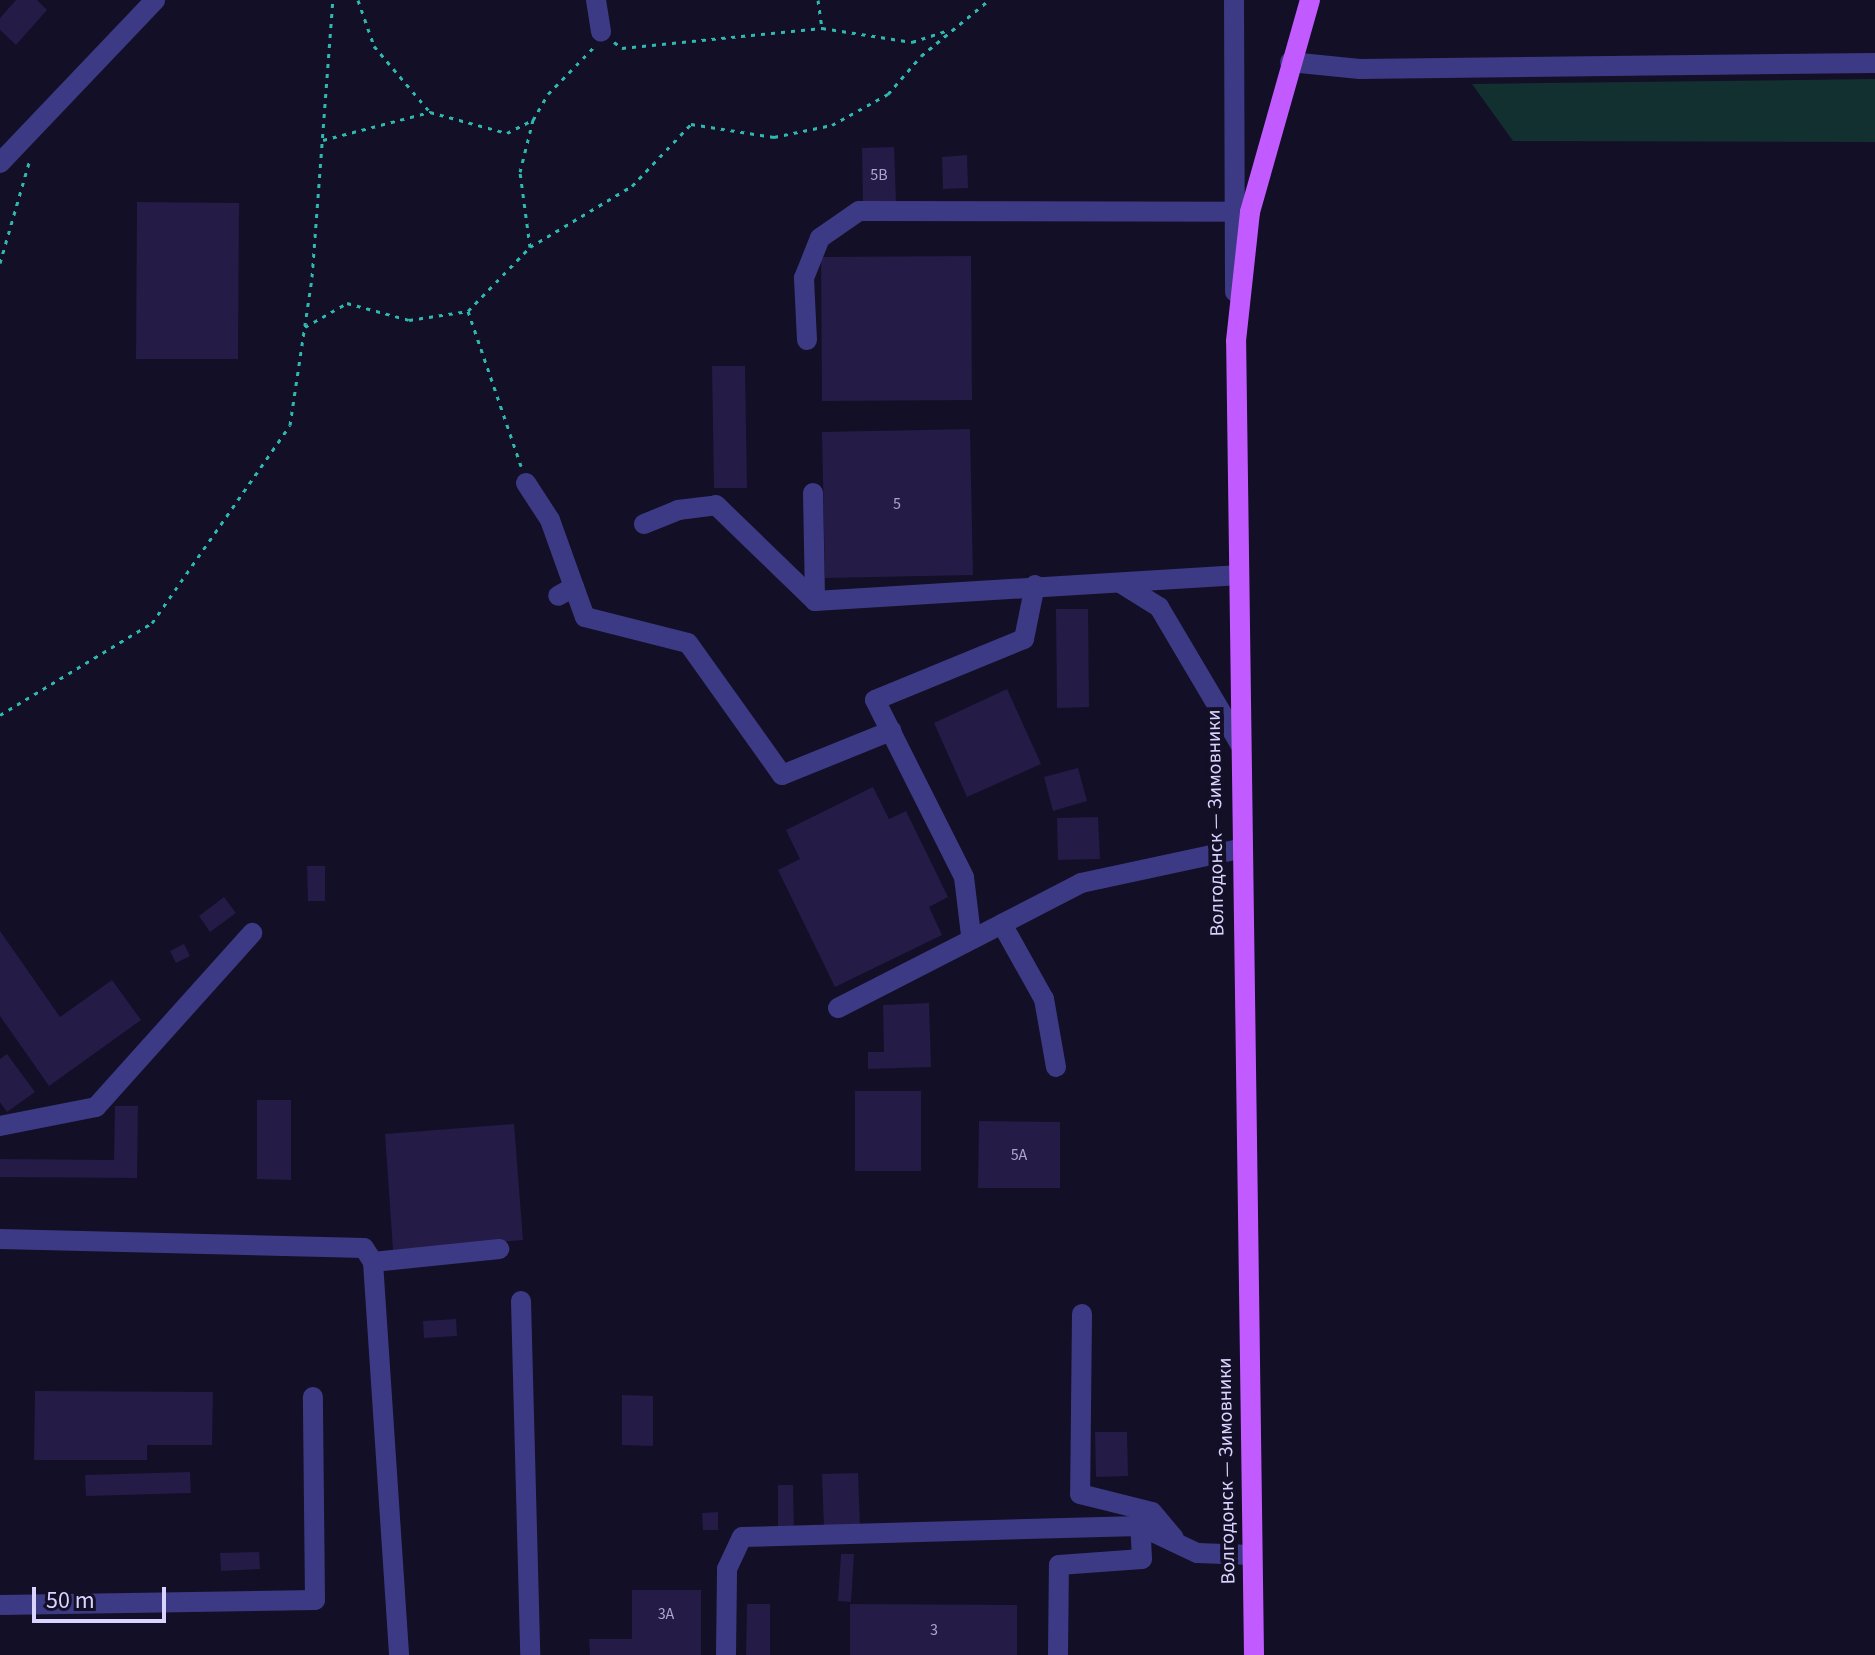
<!DOCTYPE html>
<meta charset="utf-8">
<style>
body{margin:0}
#map{position:relative;width:1875px;height:1655px;overflow:hidden;background:#130f26;font-family:"Source Sans 3",sans-serif}
div>[style]{position:absolute}
.green>*{inset:0;background:#12302f}
.building>*{inset:0;background:#241b47}
.path>*{height:3px;margin-top:-1.5px;transform-origin:0;background:repeating-linear-gradient(90deg,#2fb8b0 0 4px,transparent 0 10px)}
.minor>*{height:20px;margin:-10px;padding:0 10px;transform-origin:10px;border-radius:10px;background:#3d3a85}
.major>*{height:20px;margin:-10px;padding:0 10px;transform-origin:10px;border-radius:10px;background:#c25bff}
span{translate:-50% -50%;white-space:nowrap;text-align:center;line-height:1.15;-webkit-text-stroke:8px #130f26;paint-order:stroke}
.number-label{font-size:16px;color:#aca6d1}
.number-label span{-webkit-text-stroke-width:0}
.street-label{font-size:20px;color:#d9d4ff}
.scale{position:absolute;left:32px;top:1587px;width:134px;height:36px;box-sizing:border-box;border:4px solid #d9d4ff;border-top:0;padding-left:10px;font-size:24px;line-height:28px;white-space:nowrap;color:#d9d4ff;-webkit-text-stroke:6px #130f26;paint-order:stroke}
</style>
<div id="map">
<div class="green">
<i style="clip-path:polygon(1875px 79px,1875px 142px,1513px 141px,1472px 84px)"></i>
</div>
<div class="building">
<i style="clip-path:polygon(16px 0,37px 0,47px 10px,16px 45px,0 30px,0 18px)"></i>
<i style="clip-path:polygon(894px 147px,896px 202px,863px 203px,862px 148px)"></i>
<i style="clip-path:polygon(967px 155px,968px 188px,943px 189px,942px 157px)"></i>
<i style="clip-path:polygon(137px 202px,239px 203px,238px 359px,136px 359px)"></i>
<i style="clip-path:polygon(971px 256px,972px 400px,822px 401px,821px 257px)"></i>
<i style="clip-path:polygon(712px 366px,745px 366px,747px 488px,714px 488px)"></i>
<i style="clip-path:polygon(970px 429px,973px 575px,825px 578px,822px 432px)"></i>
<i style="clip-path:polygon(1056px 609px,1088px 609px,1089px 707px,1057px 708px)"></i>
<i style="clip-path:polygon(1007px 689px,1041px 764px,967px 797px,934px 723px)"></i>
<i style="clip-path:polygon(1078px 768px,1087px 801px,1053px 811px,1044px 777px)"></i>
<i style="clip-path:polygon(873px 787px,889px 819px,906px 811px,948px 897px,929px 907px,942px 935px,835px 987px,778px 870px,800px 859px,786px 830px)"></i>
<i style="clip-path:polygon(1098px 817px,1100px 859px,1058px 860px,1057px 818px)"></i>
<i style="clip-path:polygon(307px 866px,325px 866px,325px 901px,308px 901px)"></i>
<i style="clip-path:polygon(224px 897px,236px 913px,210px 932px,199px 916px)"></i>
<i style="clip-path:polygon(0 931px,60px 1017px,112px 980px,141px 1020px,49px 1086px,0 1016px)"></i>
<i style="clip-path:polygon(184px 944px,190px 956px,176px 963px,170px 951px)"></i>
<i style="clip-path:polygon(929px 1003px,931px 1067px,868px 1069px,868px 1052px,884px 1052px,883px 1005px)"></i>
<i style="clip-path:polygon(7px 1054px,35px 1092px,7px 1112px,0 1102px,0 1059px)"></i>
<i style="clip-path:polygon(855px 1091px,921px 1091px,921px 1171px,855px 1171px)"></i>
<i style="clip-path:polygon(257px 1100px,291px 1100px,291px 1180px,257px 1179px)"></i>
<i style="clip-path:polygon(115px 1106px,138px 1106px,137px 1178px,0 1177px,0 1159px,114px 1160px)"></i>
<i style="clip-path:polygon(979px 1121px,1060px 1122px,1060px 1188px,978px 1188px)"></i>
<i style="clip-path:polygon(514px 1124px,523px 1240px,393px 1250px,385px 1134px)"></i>
<i style="clip-path:polygon(456px 1319px,457px 1336px,424px 1338px,423px 1321px)"></i>
<i style="clip-path:polygon(35px 1391px,213px 1392px,212px 1445px,147px 1445px,147px 1460px,34px 1460px)"></i>
<i style="clip-path:polygon(622px 1395px,653px 1396px,653px 1446px,622px 1445px)"></i>
<i style="clip-path:polygon(1095px 1432px,1127px 1432px,1128px 1476px,1096px 1477px)"></i>
<i style="clip-path:polygon(190px 1472px,191px 1493px,86px 1496px,85px 1475px)"></i>
<i style="clip-path:polygon(858px 1473px,860px 1527px,824px 1528px,822px 1474px)"></i>
<i style="clip-path:polygon(778px 1485px,793px 1485px,794px 1529px,778px 1529px)"></i>
<i style="clip-path:polygon(718px 1512px,718px 1530px,703px 1530px,702px 1513px)"></i>
<i style="clip-path:polygon(259px 1552px,260px 1569px,221px 1571px,220px 1553px)"></i>
<i style="clip-path:polygon(841px 1554px,854px 1554px,851px 1602px,838px 1601px)"></i>
<i style="clip-path:polygon(632px 1590px,701px 1590px,701px 1655px,590px 1655px,589px 1639px,632px 1639px)"></i>
<i style="clip-path:polygon(747px 1604px,770px 1604px,770px 1655px,746px 1655px)"></i>
<i style="clip-path:polygon(850px 1604px,1017px 1605px,1017px 1655px,850px 1655px)"></i>
</div>
<div class="path">
<i style="left:358px;top:0;width:49px;rotate:70.8deg"></i>
<i style="left:374px;top:46px;width:87px;rotate:49.7deg"></i>
<i style="left:818px;top:0;width:28px;rotate:82deg"></i>
<i style="left:614px;top:42px;width:10px;rotate:37deg"></i>
<i style="left:622px;top:48px;width:201px;rotate:-5.7deg"></i>
<i style="left:822px;top:28px;width:91px;rotate:8.8deg"></i>
<i style="left:912px;top:42px;width:39px;rotate:-18deg"></i>
<i style="left:323px;top:140px;width:111px;rotate:-14.7deg"></i>
<i style="left:430px;top:112px;width:80px;rotate:15.3deg"></i>
<i style="left:507px;top:133px;width:29px;rotate:-27deg"></i>
<i style="left:530px;top:247px;width:76px;rotate:-97.6deg"></i>
<i style="left:520px;top:172px;width:54px;rotate:-76deg"></i>
<i style="left:533px;top:120px;width:30px;rotate:-60deg"></i>
<i style="left:548px;top:94px;width:64px;rotate:-45.6deg"></i>
<i style="left:0;top:263px;width:108px;rotate:-73.9deg"></i>
<i style="left:468px;top:311px;width:89px;rotate:-45.9deg"></i>
<i style="left:530px;top:247px;width:119px;rotate:-30.9deg"></i>
<i style="left:632px;top:186px;width:86px;rotate:-46.4deg"></i>
<i style="left:691px;top:124px;width:84px;rotate:8.9deg"></i>
<i style="left:774px;top:137px;width:59px;rotate:-11.7deg"></i>
<i style="left:832px;top:125px;width:64px;rotate:-29deg"></i>
<i style="left:888px;top:94px;width:50px;rotate:-49deg"></i>
<i style="left:921px;top:56px;width:88px;rotate:-39.5deg"></i>
<i style="left:305px;top:327px;width:48px;rotate:-29.7deg"></i>
<i style="left:347px;top:303px;width:64px;rotate:15.3deg"></i>
<i style="left:409px;top:320px;width:60px;rotate:-8.7deg"></i>
<i style="left:468px;top:311px;width:164px;rotate:71.1deg"></i>
<i style="left:0;top:715px;width:178px;rotate:-31.2deg"></i>
<i style="left:152px;top:623px;width:241px;rotate:-55.1deg"></i>
<i style="left:290px;top:425px;width:150px;rotate:-81.5deg"></i>
<i style="left:312px;top:277px;width:278px;rotate:-85.7deg"></i>
</div>
<div class="minor">
<i style="left:596px;top:0;width:32px;rotate:81deg"></i>
<i style="left:1234px;top:0;width:292px;rotate:89.8deg"></i>
<i style="left:1290px;top:62px;width:70px;rotate:5.7deg"></i>
<i style="left:1360px;top:69px;width:515px;rotate:-0.67deg"></i>
<i style="left:0;top:163px;width:225px;rotate:-46.4deg"></i>
<i style="left:807px;top:340px;width:62px;rotate:-92.8deg"></i>
<i style="left:804px;top:278px;width:43px;rotate:-68.2deg"></i>
<i style="left:820px;top:238px;width:47px;rotate:-34.7deg"></i>
<i style="left:859px;top:211px;width:391px;rotate:0.1deg"></i>
<i style="left:526px;top:483px;width:44px;rotate:57deg"></i>
<i style="left:550px;top:520px;width:71px;rotate:70.3deg"></i>
<i style="left:574px;top:587px;width:18px;rotate:151deg"></i>
<i style="left:813px;top:493px;width:108px;rotate:88.9deg"></i>
<i style="left:815px;top:601px;width:422px;rotate:-3.5deg"></i>
<i style="left:644px;top:524px;width:37px;rotate:-22deg"></i>
<i style="left:678px;top:510px;width:38px;rotate:-7deg"></i>
<i style="left:716px;top:505px;width:138px;rotate:44.1deg"></i>
<i style="left:1122px;top:584px;width:44px;rotate:31.9deg"></i>
<i style="left:1159px;top:607px;width:159px;rotate:59.4deg"></i>
<i style="left:574px;top:587px;width:32px;rotate:70deg"></i>
<i style="left:585px;top:617px;width:106px;rotate:14.2deg"></i>
<i style="left:688px;top:643px;width:162px;rotate:54.5deg"></i>
<i style="left:782px;top:775px;width:118px;rotate:-22deg"></i>
<i style="left:1002px;top:924px;width:89px;rotate:-27.4deg"></i>
<i style="left:1081px;top:883px;width:163px;rotate:-12.1deg"></i>
<i style="left:971px;top:935px;width:58px;rotate:-96.9deg"></i>
<i style="left:964px;top:877px;width:198px;rotate:-116.7deg"></i>
<i style="left:875px;top:700px;width:161px;rotate:-22.3deg"></i>
<i style="left:1024px;top:639px;width:55px;rotate:-78.5deg"></i>
<i style="left:838px;top:1008px;width:184px;rotate:-27.1deg"></i>
<i style="left:1002px;top:924px;width:86px;rotate:60.8deg"></i>
<i style="left:1044px;top:999px;width:69px;rotate:80deg"></i>
<i style="left:0;top:1126px;width:98px;rotate:-11.2deg"></i>
<i style="left:96px;top:1107px;width:234px;rotate:-48.1deg"></i>
<i style="left:0;top:1239px;width:364px;rotate:1.4deg"></i>
<i style="left:364px;top:1248px;width:17px;rotate:57deg"></i>
<i style="left:373px;top:1262px;width:127px;rotate:-5.9deg"></i>
<i style="left:373px;top:1262px;width:394px;rotate:86.2deg"></i>
<i style="left:521px;top:1301px;width:354px;rotate:88.5deg"></i>
<i style="left:1082px;top:1314px;width:180px;rotate:90.6deg"></i>
<i style="left:1080px;top:1494px;width:74px;rotate:14deg"></i>
<i style="left:1152px;top:1512px;width:34px;rotate:50deg"></i>
<i style="left:0;top:1605px;width:315px;rotate:-0.9deg"></i>
<i style="left:315px;top:1600px;width:203px;rotate:-90.6deg"></i>
<i style="left:726px;top:1655px;width:86px;rotate:-89.3deg"></i>
<i style="left:727px;top:1569px;width:35px;rotate:-65deg"></i>
<i style="left:742px;top:1537px;width:398px;rotate:-1.6deg"></i>
<i style="left:1140px;top:1526px;width:63px;rotate:25.3deg"></i>
<i style="left:1197px;top:1553px;width:55px;rotate:2.1deg"></i>
<i style="left:1058px;top:1655px;width:90px;rotate:-89.4deg"></i>
<i style="left:1059px;top:1565px;width:83px;rotate:-4.1deg"></i>
<i style="left:1142px;top:1559px;width:33px;rotate:-93deg"></i>
</div>
<div class="major">
<i style="left:1254px;top:1655px;width:1314px;rotate:-90.78deg"></i>
<i style="left:1236px;top:341px;width:130px;rotate:-83.8deg"></i>
<i style="left:1250px;top:212px;width:220px;rotate:-74.2deg"></i>
</div>
<div class="number-label">
<span style="left:879px;top:175px">5В</span>
<span style="left:897px;top:504px">5</span>
<span style="left:1019px;top:1155px">5А</span>
<span style="left:666px;top:1614px">3А</span>
<span style="left:934px;top:1630px">3</span>
</div>
<div class="street-label">
<span style="left:1216px;top:823px;rotate:-91deg">Волгодонск — Зимовники</span>
<span style="left:1227px;top:1471px;rotate:-91deg">Волгодонск — Зимовники</span>
</div>
<div class="scale">50 m</div>
</div>
